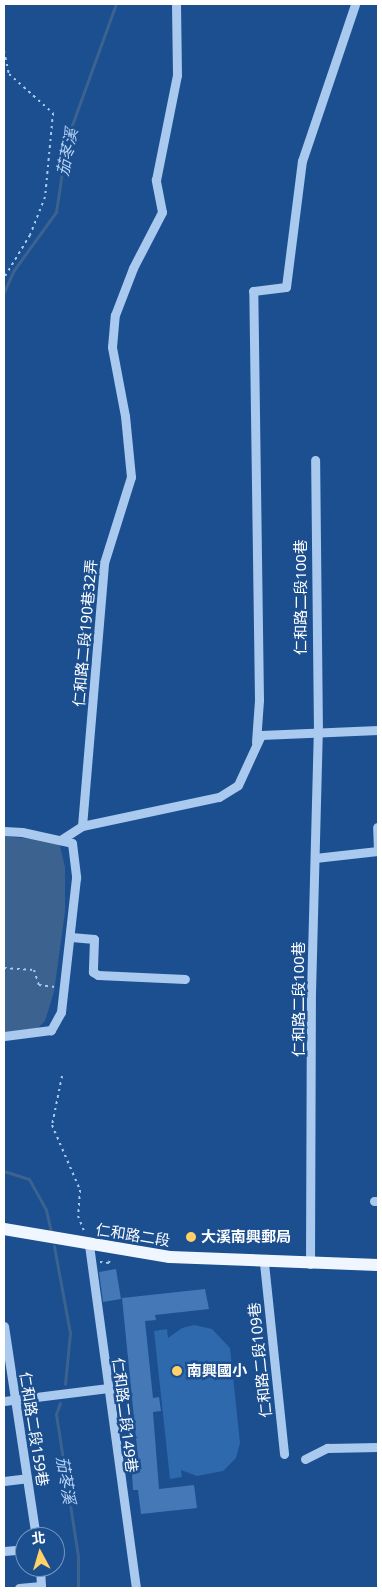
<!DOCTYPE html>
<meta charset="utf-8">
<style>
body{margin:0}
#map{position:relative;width:382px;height:1592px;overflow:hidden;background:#1b4f8f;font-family:"Noto Sans","Noto Sans TC",sans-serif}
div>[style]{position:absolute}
.green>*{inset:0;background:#2e69ad}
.water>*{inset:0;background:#3c6290}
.stream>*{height:3px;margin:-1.5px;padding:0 1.5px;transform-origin:1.5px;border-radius:1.5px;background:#3c6290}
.building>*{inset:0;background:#4478b7}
.path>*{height:2px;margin-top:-1px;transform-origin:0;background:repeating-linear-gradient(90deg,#a9c9ee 0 2.5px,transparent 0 6.5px)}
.minor>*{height:9px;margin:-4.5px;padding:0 4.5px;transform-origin:4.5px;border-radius:4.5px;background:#a9c9ee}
.major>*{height:12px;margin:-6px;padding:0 6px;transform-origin:6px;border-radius:6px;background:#f0f6ff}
.dots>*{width:14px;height:14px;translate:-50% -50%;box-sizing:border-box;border:2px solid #1b4f8f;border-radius:50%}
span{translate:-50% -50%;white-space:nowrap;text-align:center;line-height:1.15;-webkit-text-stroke:5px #1b4f8f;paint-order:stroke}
.street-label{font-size:15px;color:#fff}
.poi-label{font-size:15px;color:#fff;font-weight:700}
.left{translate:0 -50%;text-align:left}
.water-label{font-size:16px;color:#b5d3f5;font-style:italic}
.frame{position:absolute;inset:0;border:5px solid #fff;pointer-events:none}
.north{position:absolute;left:15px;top:1527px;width:50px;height:50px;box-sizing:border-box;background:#1b4f8f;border:1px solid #7695bc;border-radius:50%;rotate:354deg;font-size:14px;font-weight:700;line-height:20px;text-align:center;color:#fff}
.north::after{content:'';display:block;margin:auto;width:18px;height:22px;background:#ffd166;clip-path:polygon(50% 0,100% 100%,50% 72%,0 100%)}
</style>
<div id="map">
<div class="green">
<i style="clip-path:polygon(194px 1325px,212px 1329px,230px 1348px,240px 1443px,236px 1458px,223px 1471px,197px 1476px,181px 1470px,182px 1477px,170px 1479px,154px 1331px,167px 1329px,168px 1338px,182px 1328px)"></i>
</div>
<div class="water">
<i style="clip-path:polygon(4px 836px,59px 842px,65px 867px,65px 912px,54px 992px,45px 1021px,36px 1030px,4px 1033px)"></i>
</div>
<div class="stream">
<i style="left:4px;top:292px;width:24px;rotate:-66deg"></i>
<i style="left:14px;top:270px;width:72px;rotate:-54.1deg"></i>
<i style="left:56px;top:212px;width:74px;rotate:-81.4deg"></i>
<i style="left:67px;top:139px;width:144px;rotate:-70.1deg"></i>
<i style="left:4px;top:1171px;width:26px;rotate:18deg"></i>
<i style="left:29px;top:1179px;width:35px;rotate:61deg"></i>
<i style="left:46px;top:1210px;width:23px;rotate:77deg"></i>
<i style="left:54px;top:1246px;width:88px;rotate:79.6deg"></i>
<i style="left:70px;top:1333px;width:51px;rotate:95.6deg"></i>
<i style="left:60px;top:1403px;width:12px;rotate:110deg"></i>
<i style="left:56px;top:1414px;width:144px;rotate:81.2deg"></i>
<i style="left:78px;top:1556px;width:32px;rotate:90deg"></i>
</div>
<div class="building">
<i style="clip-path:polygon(116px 1269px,121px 1299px,103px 1302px,99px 1272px)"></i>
<i style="clip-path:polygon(205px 1289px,209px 1309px,155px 1315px,156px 1320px,145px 1321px,153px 1398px,159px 1397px,161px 1411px,153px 1412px,159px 1489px,194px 1485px,197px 1508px,141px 1514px,138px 1490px,133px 1490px,131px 1459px,138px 1458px,122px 1298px)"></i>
</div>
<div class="path">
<i style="left:4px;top:51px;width:24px;rotate:78deg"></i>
<i style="left:9px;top:74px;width:59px;rotate:41.6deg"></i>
<i style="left:53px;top:113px;width:84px;rotate:95.4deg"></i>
<i style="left:45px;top:197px;width:41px;rotate:111.5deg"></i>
<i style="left:30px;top:235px;width:50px;rotate:121.2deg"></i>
<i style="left:4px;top:968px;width:30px;rotate:4deg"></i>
<i style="left:34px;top:970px;width:16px;rotate:72deg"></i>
<i style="left:39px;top:985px;width:16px;rotate:7deg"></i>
<i style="left:62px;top:1076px;width:50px;rotate:101.5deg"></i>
<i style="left:52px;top:1125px;width:71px;rotate:66.7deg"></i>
<i style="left:80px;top:1190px;width:26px;rotate:94deg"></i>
<i style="left:78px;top:1216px;width:16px;rotate:68deg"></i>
<i style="left:100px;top:1262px;width:9px;rotate:6deg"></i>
<i style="left:109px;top:1263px;width:4px;rotate:-76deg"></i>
</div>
<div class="minor">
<i style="left:256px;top:742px;width:42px;rotate:-85.9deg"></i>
<i style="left:259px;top:700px;width:409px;rotate:-90.8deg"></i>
<i style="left:253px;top:291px;width:33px;rotate:-7deg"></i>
<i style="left:286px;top:287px;width:127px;rotate:-82.8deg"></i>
<i style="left:302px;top:161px;width:166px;rotate:-71.3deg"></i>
<i style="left:82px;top:826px;width:264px;rotate:-85.2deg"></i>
<i style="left:104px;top:563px;width:90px;rotate:-72.6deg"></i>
<i style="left:131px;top:477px;width:61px;rotate:-95.6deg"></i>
<i style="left:125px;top:416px;width:70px;rotate:-100.7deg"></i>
<i style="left:112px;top:347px;width:32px;rotate:-85deg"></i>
<i style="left:115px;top:315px;width:50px;rotate:-69deg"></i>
<i style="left:133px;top:268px;width:63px;rotate:-62.6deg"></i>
<i style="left:162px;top:212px;width:33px;rotate:-101deg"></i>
<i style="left:156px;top:180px;width:107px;rotate:-78.7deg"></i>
<i style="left:177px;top:75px;width:71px;rotate:-90.8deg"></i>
<i style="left:4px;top:831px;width:18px;rotate:3deg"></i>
<i style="left:22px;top:832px;width:51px;rotate:12.4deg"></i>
<i style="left:72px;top:843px;width:35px;rotate:83deg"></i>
<i style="left:76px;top:878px;width:135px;rotate:96.4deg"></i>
<i style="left:61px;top:1012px;width:21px;rotate:119deg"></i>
<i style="left:51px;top:1030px;width:47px;rotate:172.7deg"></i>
<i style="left:62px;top:839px;width:24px;rotate:-33deg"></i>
<i style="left:82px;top:826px;width:140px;rotate:-12deg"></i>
<i style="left:219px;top:797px;width:22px;rotate:-32deg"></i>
<i style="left:238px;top:785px;width:55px;rotate:-65.3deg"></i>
<i style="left:261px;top:735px;width:117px;rotate:-2.4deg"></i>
<i style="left:315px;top:858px;width:63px;rotate:-6.3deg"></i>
<i style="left:378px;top:851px;width:24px;rotate:-92deg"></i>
<i style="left:71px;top:937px;width:23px;rotate:5deg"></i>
<i style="left:94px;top:939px;width:33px;rotate:92deg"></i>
<i style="left:93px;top:972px;width:6px;rotate:31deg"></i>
<i style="left:98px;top:975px;width:87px;rotate:2.6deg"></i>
<i style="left:374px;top:1201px;width:4px"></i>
<i style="left:89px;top:1245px;width:346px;rotate:82.2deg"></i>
<i style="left:264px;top:1263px;width:192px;rotate:84deg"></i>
<i style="left:310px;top:1264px;width:271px;rotate:-89.8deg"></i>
<i style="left:311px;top:993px;width:259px;rotate:-88.5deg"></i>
<i style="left:318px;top:734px;width:274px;rotate:-90.6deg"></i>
<i style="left:4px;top:1326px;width:213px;rotate:81.4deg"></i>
<i style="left:4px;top:1401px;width:105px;rotate:-7.1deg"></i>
<i style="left:305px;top:1459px;width:25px;rotate:-27deg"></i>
<i style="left:327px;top:1448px;width:51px;rotate:-1.1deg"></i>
<i style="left:4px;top:1481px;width:23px;rotate:-7deg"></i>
<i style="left:4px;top:1551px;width:21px;rotate:-5deg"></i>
<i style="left:40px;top:1567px;width:21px;rotate:87deg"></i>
<i style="left:19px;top:1588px;width:22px;rotate:-5deg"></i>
</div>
<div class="major">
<i style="left:4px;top:1229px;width:168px;rotate:9.6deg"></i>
<i style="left:170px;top:1257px;width:208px;rotate:2.2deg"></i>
</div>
<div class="dots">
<i style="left:191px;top:1237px;background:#ffd166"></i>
<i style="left:177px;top:1371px;background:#ffd166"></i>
</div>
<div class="street-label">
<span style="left:301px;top:597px;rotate:-90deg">仁和路二段100巷</span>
<span style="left:85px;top:633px;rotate:-85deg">仁和路二段190巷32弄</span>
<span style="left:299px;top:999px;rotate:-90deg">仁和路二段100巷</span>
<span style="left:133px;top:1235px;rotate:9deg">仁和路二段</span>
<span style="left:260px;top:1360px;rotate:-96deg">仁和路二段109巷</span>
<span style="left:125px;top:1415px;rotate:83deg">仁和路二段149巷</span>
<span style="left:34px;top:1429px;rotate:81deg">仁和路二段159巷</span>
</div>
<div class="poi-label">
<span class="left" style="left:201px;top:1237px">大溪南興郵局</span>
<span class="left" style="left:187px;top:1371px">南興國小</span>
</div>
<div class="water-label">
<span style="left:67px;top:152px;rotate:-78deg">茄苳溪</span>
<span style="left:66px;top:1480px;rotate:81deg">茄苳溪</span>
</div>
<div class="frame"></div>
<div class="north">北</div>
</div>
